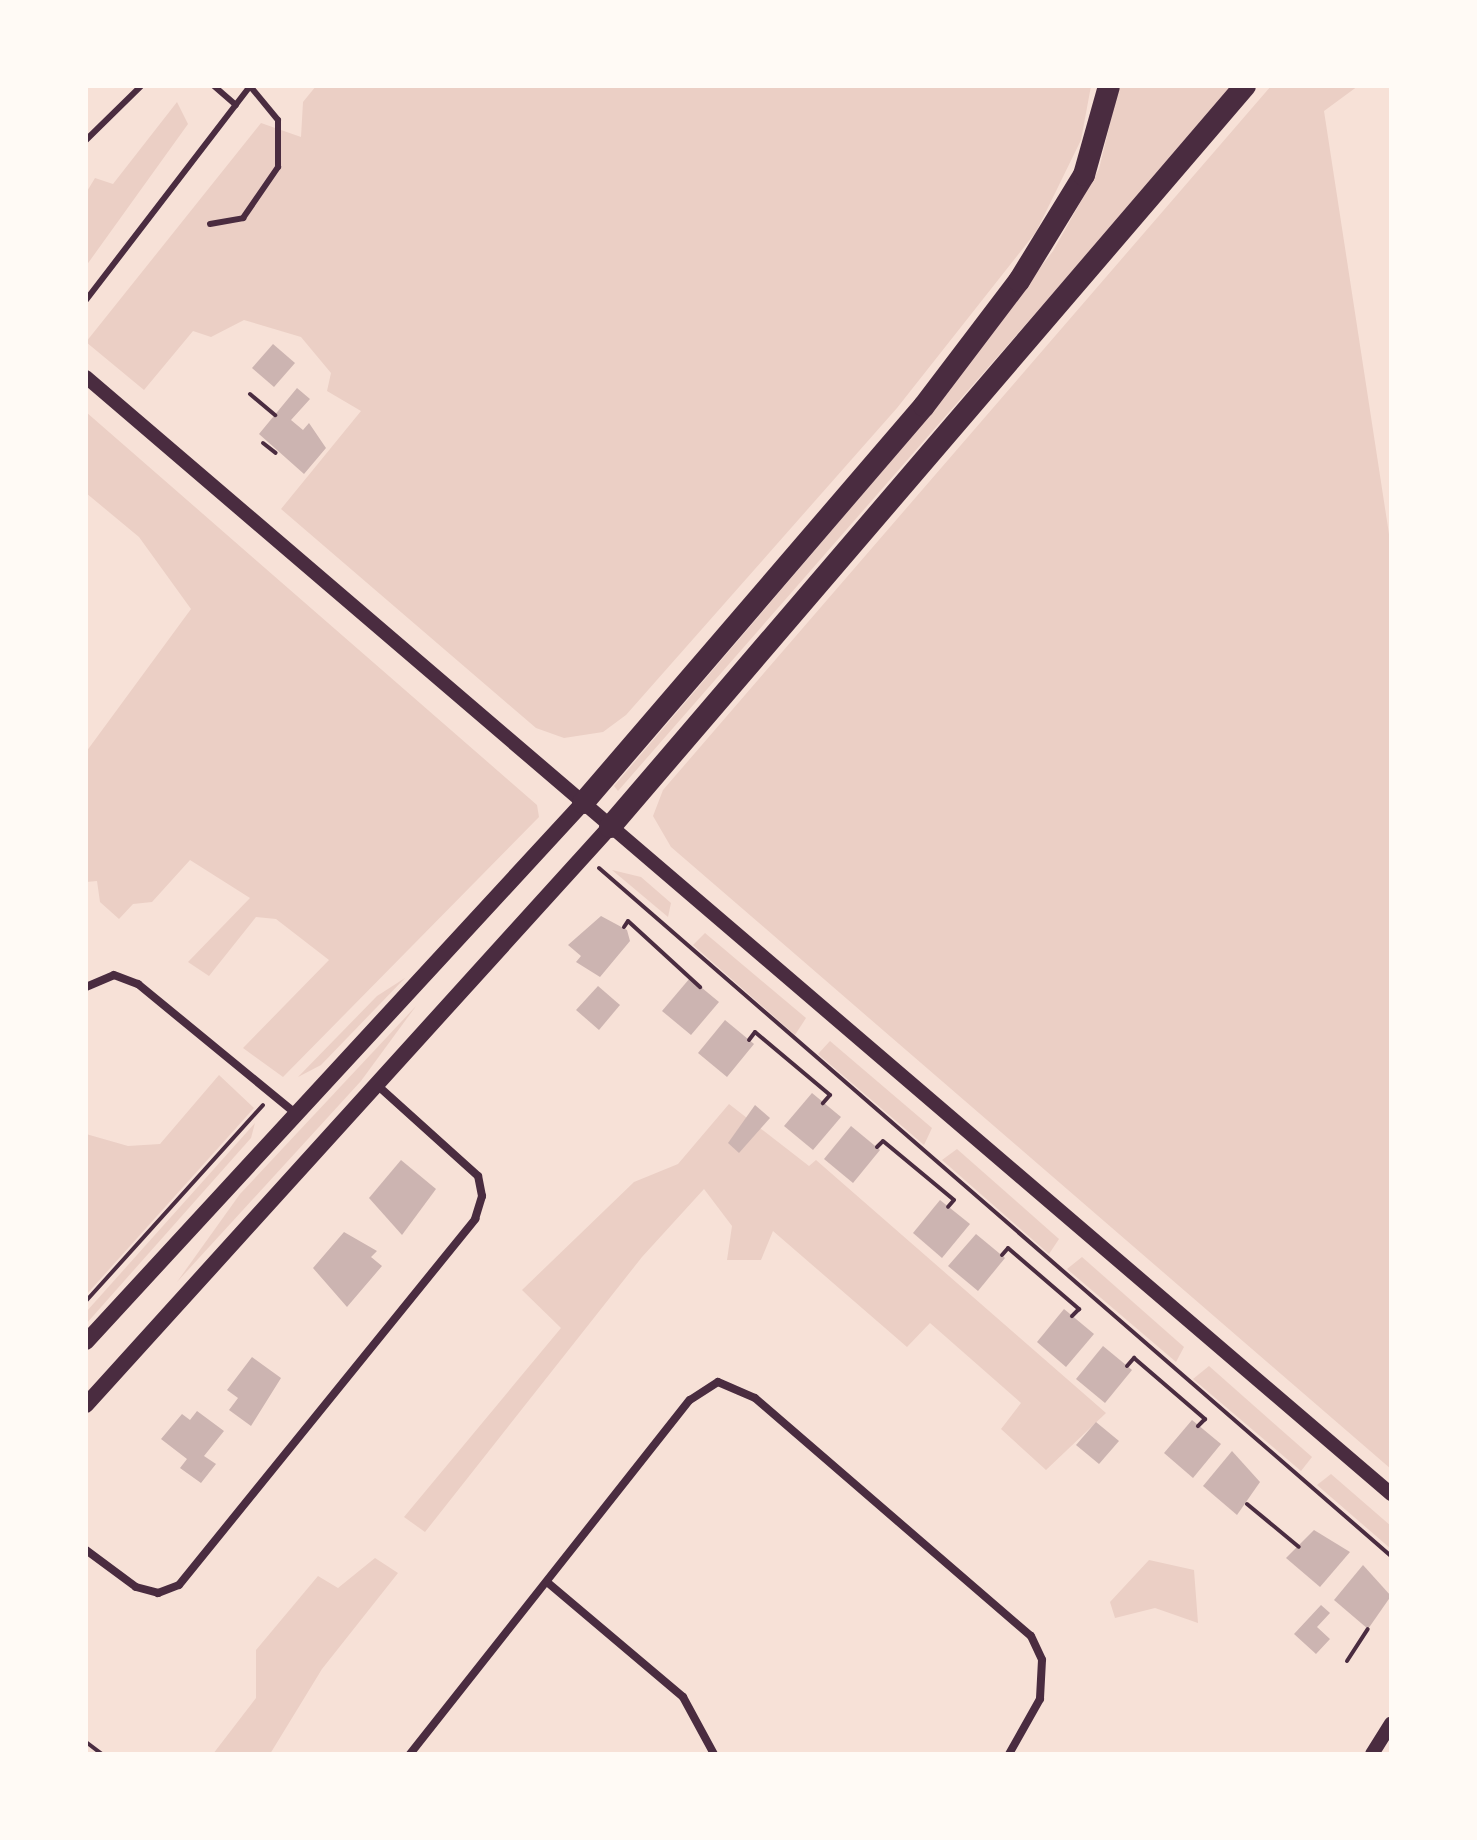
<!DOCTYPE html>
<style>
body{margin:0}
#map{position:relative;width:1477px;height:1840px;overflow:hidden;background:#f7e1d7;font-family:Bitter,serif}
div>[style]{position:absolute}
.green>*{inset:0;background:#ebcfc5}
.building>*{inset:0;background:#ccb4b1}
.path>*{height:4px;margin:-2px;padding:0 2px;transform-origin:2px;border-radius:2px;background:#4a2c40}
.service>*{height:6px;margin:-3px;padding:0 3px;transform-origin:3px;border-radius:3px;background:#4a2c40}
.minor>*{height:8px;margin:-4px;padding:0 4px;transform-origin:4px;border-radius:4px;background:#4a2c40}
.tertiary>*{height:14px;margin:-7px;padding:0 7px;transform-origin:7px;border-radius:7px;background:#4a2c40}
.secondary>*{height:16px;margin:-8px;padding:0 8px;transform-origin:8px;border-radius:8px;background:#4a2c40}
.motorway>*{height:22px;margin:-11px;padding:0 11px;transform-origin:11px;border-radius:11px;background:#4a2c40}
span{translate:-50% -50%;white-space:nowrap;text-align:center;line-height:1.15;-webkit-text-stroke:7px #fffaf5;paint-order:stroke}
.frame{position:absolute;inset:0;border:88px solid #fffaf5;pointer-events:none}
</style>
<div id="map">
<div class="green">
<i style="clip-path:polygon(316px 86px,1091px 86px,1081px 140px,1036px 232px,897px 408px,626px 715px,603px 732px,564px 738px,536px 728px,281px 509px,361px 411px,327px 391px,331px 373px,301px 337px,244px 320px,211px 337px,193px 331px,144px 390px,86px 342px,261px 123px,301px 137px,303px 102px)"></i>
<i style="clip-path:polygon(1119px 86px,1234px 86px,618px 791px,614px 786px,907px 442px,1053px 251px,1099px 169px)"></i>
<i style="clip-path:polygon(1271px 86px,1358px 86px,1324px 111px,1391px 547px,1391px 1469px,671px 847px,653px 816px,663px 790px)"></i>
<i style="clip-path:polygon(177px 102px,188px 124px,86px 266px,86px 193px,95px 178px,113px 184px)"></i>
<i style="clip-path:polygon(86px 412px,537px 805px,539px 817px,283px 1077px,243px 1048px,329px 960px,276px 919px,256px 917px,209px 976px,188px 962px,250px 898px,190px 860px,152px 902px,133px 904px,119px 919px,100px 902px,97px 881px,86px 882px,86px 752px,191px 609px,139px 537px,86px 493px)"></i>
<i style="clip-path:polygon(612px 870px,641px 877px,671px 903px,668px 917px)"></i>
<i style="clip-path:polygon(705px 933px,806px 1018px,795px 1035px,693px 945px)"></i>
<i style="clip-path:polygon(405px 978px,321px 1065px,298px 1077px,377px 996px)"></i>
<i style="clip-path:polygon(416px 1006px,361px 1081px,177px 1282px,240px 1194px)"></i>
<i style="clip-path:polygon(830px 1041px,932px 1128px,924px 1145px,818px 1054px)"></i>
<i style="clip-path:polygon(219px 1075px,254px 1108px,86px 1295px,86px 1134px,128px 1146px,160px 1144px)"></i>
<i style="clip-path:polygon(729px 1104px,809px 1166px,816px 1160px,1106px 1413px,1046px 1470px,1001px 1429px,1021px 1403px,930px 1323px,907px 1347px,773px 1231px,761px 1260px,727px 1260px,732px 1226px,704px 1189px,642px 1257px,425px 1532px,404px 1517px,561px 1328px,522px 1290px,634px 1182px,678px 1164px)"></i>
<i style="clip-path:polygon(255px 1123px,251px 1138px,86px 1324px,86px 1312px)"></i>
<i style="clip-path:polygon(957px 1149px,1059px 1239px,1049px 1254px,942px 1160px)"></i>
<i style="clip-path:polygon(1082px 1257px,1184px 1347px,1176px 1362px,1067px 1269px)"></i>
<i style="clip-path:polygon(1209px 1366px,1312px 1457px,1301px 1471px,1193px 1379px)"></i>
<i style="clip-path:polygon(1331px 1474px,1391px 1526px,1391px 1549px,1317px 1485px)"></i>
<i style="clip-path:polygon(375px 1558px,398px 1573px,322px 1669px,270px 1754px,213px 1754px,256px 1698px,256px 1650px,318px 1576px,338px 1588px)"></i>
<i style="clip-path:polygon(1149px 1560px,1194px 1570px,1198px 1623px,1155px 1608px,1115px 1618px,1110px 1602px)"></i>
</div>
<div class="building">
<i style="clip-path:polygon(273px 344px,295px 363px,274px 387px,252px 368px)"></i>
<i style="clip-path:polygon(297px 388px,310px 399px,291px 420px,303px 430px,309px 423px,326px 448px,304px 474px,259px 434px)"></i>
<i style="clip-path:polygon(601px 916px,627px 930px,630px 941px,600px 977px,576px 962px,581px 956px,568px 945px)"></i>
<i style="clip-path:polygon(690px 978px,719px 1002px,691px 1035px,662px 1011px)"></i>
<i style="clip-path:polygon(598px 986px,620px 1005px,599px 1030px,576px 1010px)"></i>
<i style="clip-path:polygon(725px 1020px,754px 1044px,727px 1077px,698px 1053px)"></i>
<i style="clip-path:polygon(812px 1093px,841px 1117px,813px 1150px,784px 1126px)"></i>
<i style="clip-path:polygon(755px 1105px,770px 1118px,739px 1153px,728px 1143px)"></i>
<i style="clip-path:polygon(851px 1126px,880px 1150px,853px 1183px,824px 1159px)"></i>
<i style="clip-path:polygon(401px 1160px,436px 1189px,402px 1235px,369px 1198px)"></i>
<i style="clip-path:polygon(940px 1200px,970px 1224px,942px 1258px,913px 1233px)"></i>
<i style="clip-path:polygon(344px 1232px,377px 1251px,371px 1257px,382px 1266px,347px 1307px,313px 1268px)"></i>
<i style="clip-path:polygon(976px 1234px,1005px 1258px,978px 1291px,948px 1266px)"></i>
<i style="clip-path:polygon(1064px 1309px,1094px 1334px,1066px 1367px,1037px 1342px)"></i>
<i style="clip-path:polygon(1103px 1346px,1132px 1370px,1105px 1403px,1076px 1379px)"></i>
<i style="clip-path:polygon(252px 1357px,281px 1378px,251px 1426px,229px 1410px,238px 1398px,227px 1390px)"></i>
<i style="clip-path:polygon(197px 1411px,224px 1431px,204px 1456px,216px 1464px,201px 1483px,180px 1468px,187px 1459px,161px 1439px,182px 1414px,190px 1420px)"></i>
<i style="clip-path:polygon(1192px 1420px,1221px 1444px,1193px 1478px,1164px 1453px)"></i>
<i style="clip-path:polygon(1096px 1422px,1119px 1441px,1099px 1464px,1076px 1445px)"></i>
<i style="clip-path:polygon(1232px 1451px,1260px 1482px,1237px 1515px,1203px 1486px)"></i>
<i style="clip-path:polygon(1314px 1530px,1350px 1552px,1320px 1587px,1286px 1558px)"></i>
<i style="clip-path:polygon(1363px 1565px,1391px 1596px,1368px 1629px,1334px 1600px)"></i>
<i style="clip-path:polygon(1321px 1605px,1330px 1613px,1317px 1627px,1330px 1639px,1316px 1654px,1294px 1634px)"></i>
</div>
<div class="path">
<i style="left:250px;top:394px;width:33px;rotate:40deg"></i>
<i style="left:263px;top:443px;width:16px;rotate:38deg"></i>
<i style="left:599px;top:868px;width:1049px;rotate:40.98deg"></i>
<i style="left:624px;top:927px;width:7px;rotate:-56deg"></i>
<i style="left:628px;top:921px;width:98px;rotate:42.5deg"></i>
<i style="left:749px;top:1040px;width:10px;rotate:-53deg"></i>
<i style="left:755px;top:1032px;width:98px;rotate:40deg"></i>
<i style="left:830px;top:1095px;width:11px;rotate:131deg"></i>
<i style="left:877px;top:1147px;width:8px;rotate:-45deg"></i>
<i style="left:883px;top:1141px;width:92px;rotate:39.7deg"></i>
<i style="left:954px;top:1200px;width:9px;rotate:131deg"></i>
<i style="left:1002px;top:1255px;width:9px;rotate:-49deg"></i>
<i style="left:1008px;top:1248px;width:94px;rotate:40.7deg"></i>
<i style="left:1079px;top:1309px;width:10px;rotate:135deg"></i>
<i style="left:86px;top:1301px;width:264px;rotate:-47.9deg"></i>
<i style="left:1127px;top:1366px;width:11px;rotate:-49deg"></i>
<i style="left:1134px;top:1358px;width:94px;rotate:40.7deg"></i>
<i style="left:1205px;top:1419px;width:10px;rotate:135deg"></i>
<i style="left:1247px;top:1504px;width:67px;rotate:39.6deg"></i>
<i style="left:1347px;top:1661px;width:38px;rotate:-57deg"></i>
<i style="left:86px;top:1742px;width:20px;rotate:37deg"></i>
</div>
<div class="service">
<i style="left:214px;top:86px;width:29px;rotate:41deg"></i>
<i style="left:86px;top:140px;width:77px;rotate:-44.5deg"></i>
<i style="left:210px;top:224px;width:34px;rotate:-10deg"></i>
<i style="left:243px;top:218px;width:62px;rotate:-55.5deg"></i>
<i style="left:278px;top:167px;width:47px;rotate:-90deg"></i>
<i style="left:278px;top:120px;width:44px;rotate:-129.5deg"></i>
<i style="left:86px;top:300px;width:270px;rotate:-52.5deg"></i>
</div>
<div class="minor">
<i style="left:86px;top:987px;width:30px;rotate:-23deg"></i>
<i style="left:114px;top:975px;width:26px;rotate:21deg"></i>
<i style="left:138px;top:984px;width:202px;rotate:39.4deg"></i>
<i style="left:86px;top:1550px;width:62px;rotate:36.5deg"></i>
<i style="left:136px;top:1587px;width:23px;rotate:15deg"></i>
<i style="left:158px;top:1593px;width:22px;rotate:-21deg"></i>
<i style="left:179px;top:1585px;width:471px;rotate:-51deg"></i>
<i style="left:475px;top:1219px;width:24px;rotate:-73deg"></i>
<i style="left:482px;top:1196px;width:20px;rotate:-101deg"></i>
<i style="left:478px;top:1176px;width:137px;rotate:-138deg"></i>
<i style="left:547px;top:1582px;width:178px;rotate:40.2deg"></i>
<i style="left:683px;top:1697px;width:65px;rotate:61.5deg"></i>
<i style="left:410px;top:1754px;width:451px;rotate:-51.7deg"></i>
<i style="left:690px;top:1400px;width:33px;rotate:-33deg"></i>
<i style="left:718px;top:1382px;width:40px;rotate:23.4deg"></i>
<i style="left:755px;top:1398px;width:364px;rotate:40.8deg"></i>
<i style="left:1031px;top:1636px;width:26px;rotate:65deg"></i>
<i style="left:1042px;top:1660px;width:39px;rotate:93deg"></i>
<i style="left:1040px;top:1699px;width:63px;rotate:119.4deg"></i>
</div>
<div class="tertiary">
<i style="left:86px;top:377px;width:1718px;rotate:40.56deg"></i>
<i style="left:1372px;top:1754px;width:36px;rotate:-58deg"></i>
</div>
<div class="secondary">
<i style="left:86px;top:1342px;width:733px;rotate:-47.32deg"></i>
<i style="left:86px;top:1405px;width:780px;rotate:-47.81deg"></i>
</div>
<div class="motorway">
<i style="left:583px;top:803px;width:523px;rotate:-49.34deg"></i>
<i style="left:924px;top:406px;width:157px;rotate:-52.8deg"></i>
<i style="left:1019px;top:281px;width:124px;rotate:-58.5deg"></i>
<i style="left:1084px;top:175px;width:92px;rotate:-74.3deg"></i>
<i style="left:610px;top:827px;width:976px;rotate:-49.41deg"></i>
</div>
<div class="frame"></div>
</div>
